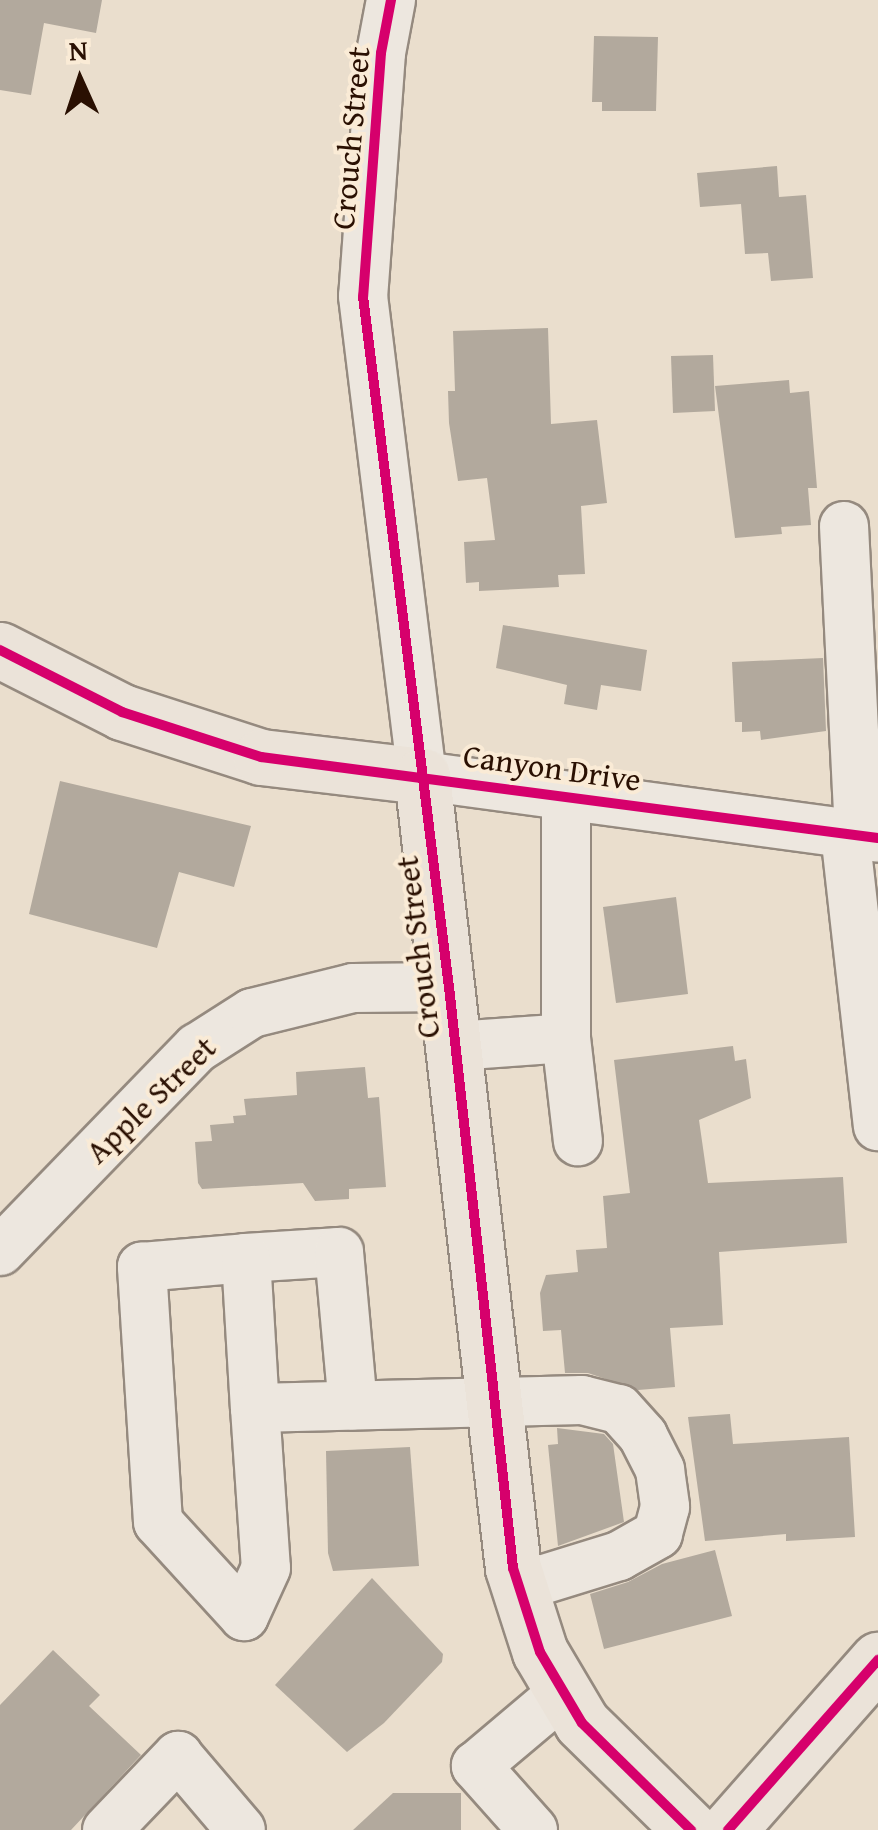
<!DOCTYPE html>
<style>
body{margin:0}
#map{position:relative;width:878px;height:1830px;overflow:hidden;background:#eadecd;font-family:"Gentium Book Plus",serif}
div>[style]{position:absolute}
.building>*{inset:0;background:#b2a99d}
.roads{filter:drop-shadow(2px 0 #958a7f) drop-shadow(-2px 0 #958a7f) drop-shadow(0 2px #958a7f) drop-shadow(0 -2px #958a7f)}
.minor>*{height:48px;margin:-24px;padding:0 24px;transform-origin:24px;border-radius:24px;background:#ede7df}
.major>*{height:55px;margin:-27.5px;padding:0 27.5px;transform-origin:27.5px;border-radius:27.5px;background:#ebe3d9}
.cycleway>*{height:10px;margin:-5px;padding:0 5px;transform-origin:5px;border-radius:5px;background:#d6006c}
span{translate:-50% -50%;white-space:nowrap;text-align:center;line-height:1.15;-webkit-text-stroke:8px #faebd6;paint-order:stroke}
.street-label{font-size:32px;color:#2a1002}
.north{position:absolute;left:30px;top:30px;width:100px;height:100px;-webkit-text-stroke:8px #faebd6;paint-order:stroke;rotate:357deg;font-size:28px;font-weight:700;line-height:40px;text-align:center;color:#2a1002}
.north::after{content:'';display:block;margin:auto;width:35px;height:45px;background:#2a1002;clip-path:polygon(50% 0,100% 100%,50% 72%,0 100%)}
</style>
<div id="map">
<div class="building">
<i style="clip-path:polygon(0 0,102px 0,96px 33px,44px 23px,31px 95px,0 90px)"></i>
<i style="clip-path:polygon(594px 36px,658px 37px,656px 111px,602px 111px,602px 102px,592px 102px)"></i>
<i style="clip-path:polygon(777px 166px,779px 197px,806px 195px,813px 278px,771px 281px,768px 253px,745px 254px,741px 204px,700px 207px,697px 173px)"></i>
<i style="clip-path:polygon(548px 328px,551px 424px,597px 420px,607px 503px,581px 506px,585px 574px,558px 575px,559px 587px,479px 591px,479px 582px,466px 583px,464px 542px,495px 540px,487px 478px,458px 481px,449px 423px,448px 391px,455px 391px,453px 331px)"></i>
<i style="clip-path:polygon(713px 355px,715px 411px,673px 413px,671px 356px)"></i>
<i style="clip-path:polygon(789px 380px,790px 393px,809px 391px,817px 488px,808px 488px,811px 525px,781px 527px,782px 534px,735px 538px,715px 386px)"></i>
<i style="clip-path:polygon(503px 625px,647px 650px,641px 691px,601px 685px,597px 710px,564px 704px,567px 685px,496px 668px)"></i>
<i style="clip-path:polygon(823px 658px,826px 731px,761px 740px,760px 731px,742px 732px,742px 722px,735px 722px,732px 662px)"></i>
<i style="clip-path:polygon(60px 781px,251px 826px,234px 887px,179px 872px,157px 948px,29px 914px)"></i>
<i style="clip-path:polygon(676px 897px,688px 994px,616px 1003px,603px 907px)"></i>
<i style="clip-path:polygon(733px 1046px,735px 1061px,746px 1059px,751px 1098px,699px 1120px,708px 1183px,843px 1177px,847px 1243px,719px 1252px,723px 1325px,670px 1328px,675px 1387px,638px 1390px,588px 1373px,565px 1373px,561px 1330px,543px 1331px,540px 1293px,546px 1275px,578px 1272px,576px 1250px,607px 1248px,603px 1196px,630px 1193px,614px 1060px)"></i>
<i style="clip-path:polygon(365px 1067px,368px 1098px,379px 1097px,386px 1187px,349px 1189px,349px 1199px,315px 1201px,303px 1183px,202px 1189px,198px 1183px,195px 1142px,212px 1141px,210px 1125px,234px 1123px,233px 1116px,246px 1115px,244px 1099px,297px 1095px,296px 1072px)"></i>
<i style="clip-path:polygon(730px 1414px,733px 1444px,849px 1437px,855px 1537px,786px 1541px,786px 1534px,705px 1541px,688px 1417px)"></i>
<i style="clip-path:polygon(557px 1428px,604px 1434px,613px 1444px,624px 1522px,558px 1546px,548px 1445px,558px 1444px)"></i>
<i style="clip-path:polygon(410px 1447px,419px 1566px,333px 1571px,328px 1553px,326px 1451px)"></i>
<i style="clip-path:polygon(715px 1550px,732px 1616px,604px 1649px,590px 1594px,628px 1582px,662px 1564px)"></i>
<i style="clip-path:polygon(372px 1578px,443px 1654px,442px 1662px,384px 1723px,347px 1752px,275px 1685px)"></i>
<i style="clip-path:polygon(53px 1650px,100px 1695px,89px 1706px,141px 1755px,71px 1830px,0 1830px,0 1705px)"></i>
<i style="clip-path:polygon(393px 1793px,461px 1793px,461px 1830px,353px 1830px)"></i>
</div>
<div class="roads">
<div class="minor">
<i style="left:391px;top:0;width:54px;rotate:100.7deg"></i>
<i style="left:381px;top:53px;width:244px;rotate:94.2deg"></i>
<i style="left:363px;top:296px;width:484px;rotate:83deg"></i>
<i style="left:422px;top:776px;width:460px;rotate:7.7deg"></i>
<i style="left:844px;top:526px;width:309px;rotate:87.2deg"></i>
<i style="left:845px;top:833px;width:295px;rotate:83.6deg"></i>
<i style="left:566px;top:1038px;width:104px;rotate:83.4deg"></i>
<i style="left:455px;top:1046px;width:111px;rotate:-4.1deg"></i>
<i style="left:566px;top:1038px;width:242px;rotate:-90deg"></i>
<i style="left:0;top:1251px;width:283px;rotate:-45.9deg"></i>
<i style="left:197px;top:1048px;width:65px;rotate:-32.5deg"></i>
<i style="left:252px;top:1013px;width:104px;rotate:-13.9deg"></i>
<i style="left:353px;top:988px;width:96px;rotate:-0.6deg"></i>
<i style="left:246px;top:1258px;width:93px;rotate:-3.7deg"></i>
<i style="left:339px;top:1252px;width:154px;rotate:84.8deg"></i>
<i style="left:255px;top:1408px;width:160px;rotate:86.1deg"></i>
<i style="left:266px;top:1568px;width:53px;rotate:114.6deg"></i>
<i style="left:244px;top:1616px;width:127px;rotate:-132.5deg"></i>
<i style="left:158px;top:1522px;width:256px;rotate:-93.6deg"></i>
<i style="left:142px;top:1267px;width:104px;rotate:-4.9deg"></i>
<i style="left:246px;top:1258px;width:150px;rotate:86.6deg"></i>
<i style="left:255px;top:1408px;width:327px;rotate:-1.4deg"></i>
<i style="left:582px;top:1400px;width:38px;rotate:14deg"></i>
<i style="left:619px;top:1409px;width:36px;rotate:48deg"></i>
<i style="left:643px;top:1436px;width:38px;rotate:63deg"></i>
<i style="left:660px;top:1470px;width:37px;rotate:82deg"></i>
<i style="left:665px;top:1507px;width:28px;rotate:105deg"></i>
<i style="left:658px;top:1534px;width:45px;rotate:150.6deg"></i>
<i style="left:619px;top:1556px;width:105px;rotate:162.8deg"></i>
<i style="left:107px;top:1830px;width:103px;rotate:-46.2deg"></i>
<i style="left:178px;top:1756px;width:97px;rotate:49.6deg"></i>
<i style="left:533px;top:1830px;width:86px;rotate:-131.7deg"></i>
<i style="left:476px;top:1766px;width:115px;rotate:-40.1deg"></i>
</div>
<div class="major">
<i style="left:0;top:650px;width:137px;rotate:26.9deg"></i>
<i style="left:122px;top:712px;width:146px;rotate:17.9deg"></i>
<i style="left:261px;top:757px;width:162px;rotate:6.7deg"></i>
<i style="left:422px;top:776px;width:797px;rotate:83.45deg"></i>
<i style="left:513px;top:1568px;width:88px;rotate:72.2deg"></i>
<i style="left:540px;top:1652px;width:82px;rotate:59.4deg"></i>
<i style="left:582px;top:1723px;width:153px;rotate:44.5deg"></i>
<i style="left:728px;top:1830px;width:227px;rotate:-48.6deg"></i>
</div>
</div>
<div class="cycleway">
<i style="left:391px;top:0;width:54px;rotate:100.7deg"></i>
<i style="left:381px;top:53px;width:244px;rotate:94.2deg"></i>
<i style="left:363px;top:296px;width:696px;rotate:82.91deg"></i>
<i style="left:449px;top:987px;width:585px;rotate:83.71deg"></i>
<i style="left:513px;top:1568px;width:88px;rotate:72.2deg"></i>
<i style="left:540px;top:1652px;width:82px;rotate:59.4deg"></i>
<i style="left:582px;top:1723px;width:153px;rotate:44.5deg"></i>
<i style="left:0;top:650px;width:137px;rotate:26.9deg"></i>
<i style="left:122px;top:712px;width:146px;rotate:17.9deg"></i>
<i style="left:261px;top:757px;width:622px;rotate:7.48deg"></i>
<i style="left:728px;top:1830px;width:227px;rotate:-48.6deg"></i>
</div>
<div class="street-label">
<span style="left:351px;top:138px;rotate:-85deg">Crouch Street</span>
<span style="left:552px;top:768px;rotate:8deg">Canyon Drive</span>
<span style="left:418px;top:947px;rotate:-97deg">Crouch Street</span>
<span style="left:151px;top:1100px;rotate:-44deg">Apple Street</span>
</div>
<div class="north">N</div>
</div>
